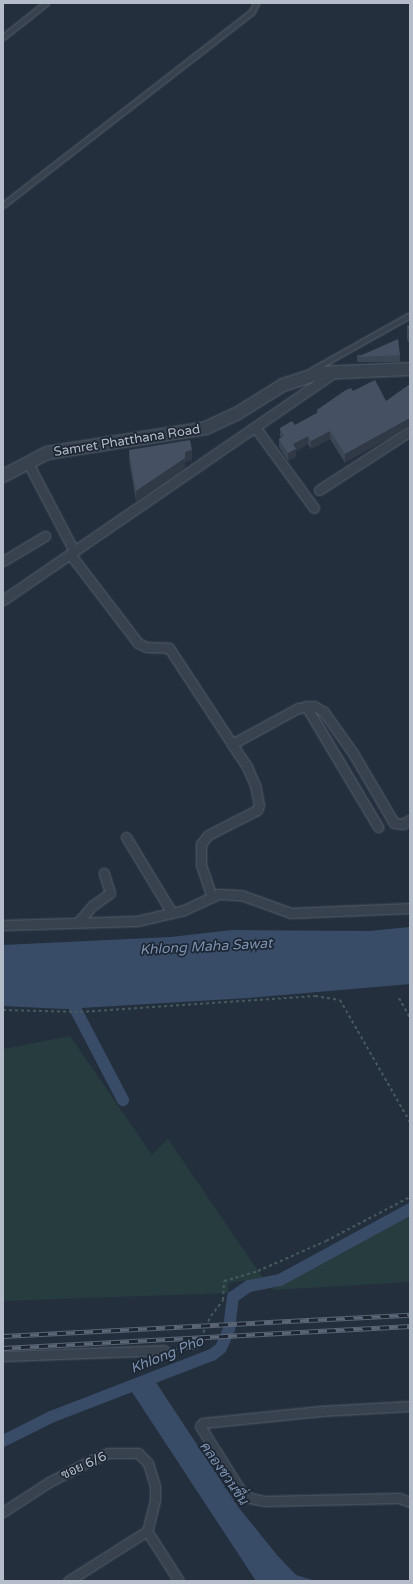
<!DOCTYPE html>
<html>
<head>
<meta charset="utf-8">
<style>
  body { margin:0 }
  #map { position:relative; width:413px; height:1584px; overflow:hidden; background:#242f3e; font-family:"Varela Round",Sarabun,sans-serif }
  div>[style] { position:absolute }
  [style*='--x'] { left:calc(var(--x)*1px); top:calc(var(--y)*1px); width:calc(var(--w)*1px); rotate:calc(var(--a)*1deg) }
  .green>* { inset:0; background:#263c3f }
  .water>* { inset:0; background:#394c67 }
  .canal>* { height:12px; margin:-6px; padding:0 6px; transform-origin:6px; border-radius:6px; background:#394c67 }
  .path>* { height:2px; margin-top:-1px; transform-origin:0; background:repeating-linear-gradient(90deg,#44595c 0 3px,transparent 0 6px) }
  .roads { filter:drop-shadow(0 0 1px #565f6c) drop-shadow(0 0 1px #565f6c) }
  .service>* { height:4.5px; margin:-2.25px; padding:0 2.25px; transform-origin:2.25px; border-radius:2.25px; background:#38414e }
  .minor>* { height:9px; margin:-4.5px; padding:0 4.5px; transform-origin:4.5px; border-radius:4.5px; background:#38414e }
  .tertiary>* { height:12px; margin:-6px; padding:0 6px; transform-origin:6px; border-radius:6px; background:#38414e }
  .rail>* { height:4.5px; margin-top:-2.25px; transform-origin:0; background:repeating-linear-gradient(90deg,#1d2633 0 9px,#5a6575 0 18px); box-sizing:border-box; border-block:1px solid #5a6575 }
  .wall>* { inset:0; background:#3b4654; transform-origin:0 0 }
  .shaded-wall>* { inset:0; background:#303945 }
  .building>* { inset:0; background:#455162 }
  span { translate:-50% -50%; white-space:nowrap; text-align:center; line-height:1.15; -webkit-text-stroke:3.5px #1d2633; paint-order:stroke }
  .street-label { font-size:13px; color:#b4bcc9 }
  .water-label { font-size:14px; color:#7c92b1; font-style:italic }
  .frame { position:absolute; inset:0; border:4px solid #b4bcc9; pointer-events:none }
</style>
</head>
<body>
<div id="map">
  <div class="green">
    <i style="clip-path:polygon(70px 1036px,152px 1155px,168px 1139px,263px 1278px,228px 1283px,229px 1293px,3px 1301px,3px 1049px)"></i>
    <i style="clip-path:polygon(410px 1214px,410px 1282px,271px 1290px,386px 1229px)"></i>
  </div>
  <div class="water">
    <i style="clip-path:polygon(410px 927px,410px 984px,248px 998px,64px 1009px,3px 1006px,3px 945px,171px 937px,232px 930px,369px 931px)"></i>
    <i style="clip-path:polygon(155px 1381px,239px 1508px,277px 1555px,296px 1575px,315px 1581px,256px 1581px,132px 1392px)"></i>
  </div>
  <div class="canal">
    <i style="--x:67;--y:993;--w:121;--a:62.4"></i>
    <i style="--x:3;--y:1441;--w:54;--a:-26.6"></i>
    <i style="--x:51;--y:1417;--w:173;--a:-21.1"></i>
    <i style="--x:212;--y:1355;--w:11;--a:-38"></i>
    <i style="--x:221;--y:1348;--w:21;--a:-67"></i>
    <i style="--x:229;--y:1329;--w:32;--a:-83"></i>
    <i style="--x:233;--y:1297;--w:19;--a:-35"></i>
    <i style="--x:249;--y:1286;--w:32;--a:-11"></i>
    <i style="--x:280;--y:1280;--w:148;--a:-28.6"></i>
  </div>
  <div class="path">
    <i style="--x:399;--y:998;--w:23;--a:61"></i>
    <i style="--x:3;--y:1010;--w:77;--a:1.5"></i>
    <i style="--x:80;--y:1012;--w:236;--a:-3.9"></i>
    <i style="--x:315;--y:996;--w:25;--a:9"></i>
    <i style="--x:340;--y:1000;--w:141;--a:60.2"></i>
    <i style="--x:174;--y:1349;--w:22;--a:0"></i>
    <i style="--x:196;--y:1349;--w:36;--a:-66"></i>
    <i style="--x:211;--y:1316;--w:20;--a:-53"></i>
    <i style="--x:223;--y:1300;--w:19;--a:-87"></i>
    <i style="--x:224;--y:1281;--w:35;--a:-16"></i>
    <i style="--x:258;--y:1271;--w:74;--a:-23.8"></i>
    <i style="--x:326;--y:1241;--w:95;--a:-27.6"></i>
  </div>
  <div class="roads">
    <div class="service">
      <i style="--x:3;--y:37;--w:55;--a:-38.3"></i>
      <i style="--x:3;--y:205;--w:315;--a:-37.8"></i>
      <i style="--x:252;--y:12;--w:10;--a:-66"></i>
      <i style="--x:312;--y:370;--w:112;--a:-29.3"></i>
    </div>
    <div class="minor">
      <i style="--x:255;--y:427;--w:100;--a:53.9"></i>
      <i style="--x:28;--y:463;--w:99;--a:62.4"></i>
      <i style="--x:319;--y:490;--w:108;--a:-33"></i>
      <i style="--x:70;--y:554;--w:112;--a:52.6"></i>
      <i style="--x:138;--y:643;--w:9;--a:27"></i>
      <i style="--x:146;--y:647;--w:23;--a:2"></i>
      <i style="--x:169;--y:648;--w:115;--a:56.7"></i>
      <i style="--x:3;--y:561;--w:49;--a:-30.8"></i>
      <i style="--x:3;--y:600;--w:403;--a:-34.5"></i>
      <i style="--x:306;--y:706;--w:141;--a:59.2"></i>
      <i style="--x:126;--y:837;--w:89;--a:58.8"></i>
      <i style="--x:212;--y:897;--w:34;--a:-109"></i>
      <i style="--x:201;--y:865;--w:21;--a:-90"></i>
      <i style="--x:201;--y:844;--w:11;--a:-52"></i>
      <i style="--x:208;--y:835;--w:55;--a:-27"></i>
      <i style="--x:257;--y:810;--w:5;--a:-68"></i>
      <i style="--x:259;--y:805;--w:20;--a:-101"></i>
      <i style="--x:255;--y:785;--w:22;--a:-114"></i>
      <i style="--x:246;--y:765;--w:25;--a:-124"></i>
      <i style="--x:232;--y:744;--w:75;--a:-28.6"></i>
      <i style="--x:298;--y:708;--w:16;--a:-7"></i>
      <i style="--x:314;--y:706;--w:12;--a:31"></i>
      <i style="--x:324;--y:712;--w:50;--a:54.7"></i>
      <i style="--x:353;--y:753;--w:81;--a:59.6"></i>
      <i style="--x:394;--y:823;--w:9;--a:6"></i>
      <i style="--x:403;--y:824;--w:7;--a:-34"></i>
      <i style="--x:79;--y:921;--w:20;--a:-49"></i>
      <i style="--x:92;--y:906;--w:22;--a:-36"></i>
      <i style="--x:110;--y:893;--w:21;--a:-107"></i>
      <i style="--x:3;--y:925;--w:134;--a:-1.7"></i>
      <i style="--x:137;--y:921;--w:48;--a:-13.2"></i>
      <i style="--x:184;--y:910;--w:38;--a:-25"></i>
      <i style="--x:219;--y:894;--w:22;--a:3"></i>
      <i style="--x:241;--y:895;--w:53;--a:19.8"></i>
      <i style="--x:291;--y:913;--w:119;--a:-2.4"></i>
      <i style="--x:3;--y:1356;--w:161;--a:-2.1"></i>
      <i style="--x:410;--y:1406;--w:89;--a:176.8"></i>
      <i style="--x:321;--y:1411;--w:119;--a:174.2"></i>
      <i style="--x:203;--y:1423;--w:4;--a:135"></i>
      <i style="--x:200;--y:1426;--w:77;--a:57.8"></i>
      <i style="--x:241;--y:1491;--w:11;--a:38"></i>
      <i style="--x:250;--y:1498;--w:14;--a:12"></i>
      <i style="--x:264;--y:1501;--w:135;--a:-1.3"></i>
      <i style="--x:399;--y:1498;--w:12;--a:20"></i>
      <i style="--x:3;--y:1512;--w:55;--a:-33.1"></i>
      <i style="--x:49;--y:1482;--w:51;--a:-27.1"></i>
      <i style="--x:94;--y:1459;--w:15;--a:-23"></i>
      <i style="--x:108;--y:1453;--w:30;--a:0"></i>
      <i style="--x:138;--y:1453;--w:14;--a:45"></i>
      <i style="--x:148;--y:1463;--w:24;--a:73"></i>
      <i style="--x:155;--y:1486;--w:14;--a:90"></i>
      <i style="--x:155;--y:1500;--w:32;--a:104"></i>
      <i style="--x:147;--y:1531;--w:59;--a:57.4"></i>
      <i style="--x:68;--y:1581;--w:93;--a:-32.3"></i>
    </div>
    <div class="tertiary">
      <i style="--x:3;--y:476;--w:50;--a:-27.6"></i>
      <i style="--x:47;--y:453;--w:161;--a:-8.9"></i>
      <i style="--x:206;--y:428;--w:35;--a:-25"></i>
      <i style="--x:238;--y:413;--w:53;--a:-31.9"></i>
      <i style="--x:283;--y:385;--w:38;--a:-18"></i>
      <i style="--x:319;--y:373;--w:91;--a:-2.5"></i>
    </div>
  </div>
  <div class="rail">
    <i style="--x:3;--y:1336;--w:408;--a:-3"></i>
    <i style="--x:3;--y:1348;--w:408;--a:-3.1"></i>
  </div>
  <div class="wall">
    <i style="clip-path:polygon(410px 325px,410px 345px,407px 339px,407px 326px)"></i>
    <i style="left:400px;top:355px;width:7px;height:43px;rotate:90deg"></i>
    <i style="clip-path:polygon(346px 390px,345px 463px,330px 439px,311px 449px,308px 444px,296px 451px,296px 457px,288px 461px,279px 447px,279px 439px,281px 438px,280px 436px,280px 428px,295px 425px,317px 413px,317px 410px)"></i>
    <i style="clip-path:polygon(129px 450px,192px 460px,185px 462px,185px 468px,136px 501px,129px 460px)"></i>
  </div>
  <div class="shaded-wall">
    <i style="clip-path:polygon(410px 418px,410px 426px,345px 463px,345px 454px)"></i>
    <i style="clip-path:polygon(330px 431px,330px 439px,311px 449px,311px 441px)"></i>
    <i style="clip-path:polygon(308px 436px,308px 444px,296px 451px,296px 457px,288px 461px,288px 453px,293px 444px)"></i>
    <i style="clip-path:polygon(192px 450px,192px 460px,185px 462px,185px 468px,136px 501px,136px 491px,185px 452px)"></i>
  </div>
  <div class="building">
    <i style="clip-path:polygon(410px 325px,410px 332px,407px 326px)"></i>
    <i style="clip-path:polygon(398px 339px,400px 355px,357px 357px,371px 351px)"></i>
    <i style="clip-path:polygon(375px 380px,386px 401px,410px 384px,410px 418px,345px 454px,330px 431px,311px 441px,308px 436px,293px 444px,296px 449px,288px 453px,279px 439px,284px 436px,280px 428px,292px 421px,295px 425px,319px 412px,317px 410px,346px 390px,351px 388px,353px 391px)"></i>
    <i style="clip-path:polygon(190px 440px,192px 450px,185px 452px,185px 458px,136px 491px,129px 450px)"></i>
  </div>
  <div class="street-label">
    <span style="left:127px;top:441px;rotate:-9deg">Samret Phatthana Road</span>
    <span style="left:84px;top:1466px;rotate:-25deg">ซอย 6/6</span>
  </div>
  <div class="water-label">
    <span style="left:206px;top:947px;rotate:-3deg">Khlong Maha Sawat</span>
    <span style="left:167px;top:1355px;rotate:-22deg">Khlong Pho</span>
    <span style="left:224px;top:1474px;rotate:55deg">คลองชวนชื่น</span>
  </div>
  <div class="frame"></div>
</div>
</body>
</html>
